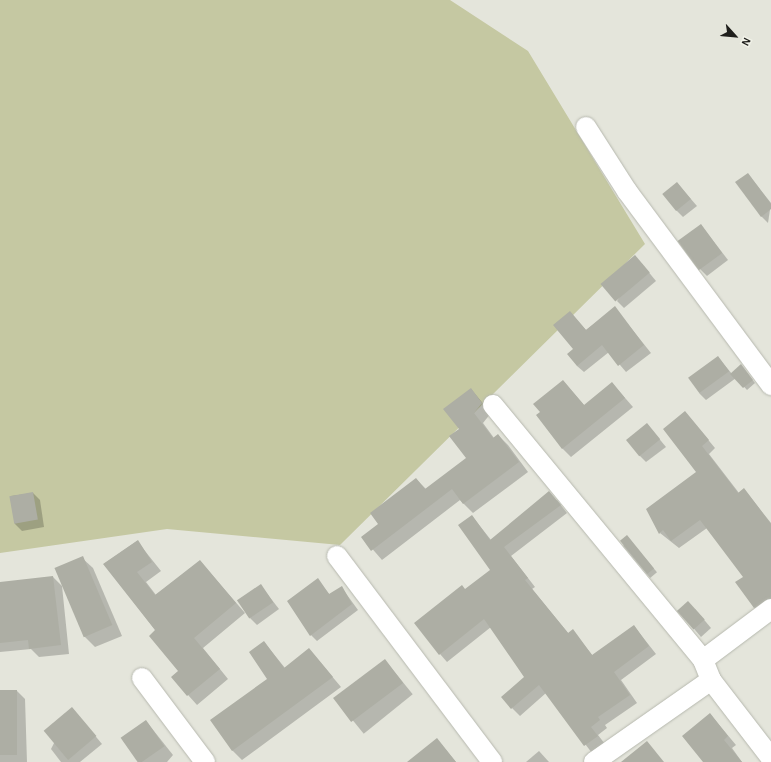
<!DOCTYPE html>
<html>
<head>
<meta charset="utf-8">
<style>
  body { margin:0 }
  #map { position:relative; width:771px; height:762px; overflow:hidden; background:#e4e5db; font-family:"Alegreya Sans",sans-serif }
  div>[style] { position:absolute }
  [style*='--x'] { left:calc(var(--x)*1px); top:calc(var(--y)*1px); width:calc(var(--w)*1px); rotate:calc(var(--a)*1deg) }
  .green>* { inset:0; background:#c5c8a2 }
  .shadow>* { inset:0; background:#0003; transform-origin:0 0 }
  .building>* { inset:0; background:#adaea4; transform-origin:0 0 }
  .roads { filter:drop-shadow(0 0 1px #b6b8ae) drop-shadow(0 0 1px #b6b8ae) }
  .street>* { height:20px; margin:-10px; padding:0 10px; transform-origin:10px; border-radius:10px; background:#fff }
  span { translate:-50% -50%; white-space:nowrap; text-align:center; line-height:1.15; -webkit-text-stroke:3.5px #f1f2e8; paint-order:stroke }
  .north { position:absolute; left:715px; top:16px; width:40px; height:40px; -webkit-text-stroke:3px #f1f2e8; paint-order:stroke; rotate:117deg; font-size:11px; font-weight:700; line-height:16px; text-align:center; color:#1f1f1c }
  .north::after { content:''; display:block; margin:auto; width:14px; height:18px; background:#1f1f1c; clip-path:polygon(50% 0,100% 100%,50% 72%,0 100%) }
</style>
</head>
<body>
<div id="map">
  <div class="green">
    <i style="clip-path:polygon(0 0,450px 0,528px 51px,645px 244px,340px 545px,167px 529px,0 553px)"></i>
  </div>
  <div class="shadow">
    <i style="clip-path:polygon(748px 174px,771px 203px,768px 223px,761px 216px)"></i>
    <i style="clip-path:polygon(677px 183px,697px 206px,683px 217px,676px 210px)"></i>
    <i style="clip-path:polygon(701px 225px,728px 260px,707px 276px,700px 269px)"></i>
    <i style="clip-path:polygon(642px 264px,656px 281px,624px 308px,617px 301px)"></i>
    <i style="clip-path:polygon(615px 308px,651px 353px,626px 372px,609px 352px,584px 372px,577px 366px,570px 312px,586px 330px)"></i>
    <i style="clip-path:polygon(718px 357px,732px 374px,744px 369px,755px 383px,747px 390px,736px 378px,706px 400px,699px 393px)"></i>
    <i style="clip-path:polygon(563px 381px,585px 406px,612px 383px,633px 407px,571px 457px,562px 448px)"></i>
    <i style="clip-path:polygon(471px 389px,491px 413px,483px 423px,494px 438px,498px 435px,508px 445px,528px 472px,473px 513px,460px 500px,382px 560px,362px 537px,380px 524px,416px 479px,426px 489px,468px 458px,460px 429px)"></i>
    <i style="clip-path:polygon(685px 412px,715px 448px,709px 454px,739px 493px,744px 489px,771px 523px,771px 609px,762px 615px,754px 607px,744px 577px,707px 528px,679px 548px,660px 533px,698px 472px)"></i>
    <i style="clip-path:polygon(647px 424px,666px 447px,646px 462px,639px 455px)"></i>
    <i style="clip-path:polygon(33px 493px,40px 500px,44px 527px,22px 531px,15px 524px,11px 496px)"></i>
    <i style="clip-path:polygon(557px 500px,567px 513px,511px 556px,535px 587px,532px 589px,569px 634px,573px 631px,593px 656px,634px 626px,656px 654px,621px 680px,637px 703px,605px 725px,607px 728px,598px 735px,605px 744px,592px 753px,546px 693px,520px 716px,512px 708px,525px 677px,491px 627px,447px 662px,440px 654px,465px 590px,492px 570px,472px 516px,491px 540px)"></i>
    <i style="left:630px;top:540px;width:42px;height:9px;rotate:50deg"></i>
    <i style="clip-path:polygon(137px 541px,161px 571px,146px 582px,156px 595px,200px 561px,245px 613px,203px 648px,228px 679px,197px 705px,172px 677px,179px 671px,156px 631px,104px 564px)"></i>
    <i style="clip-path:polygon(82px 558px,93px 568px,122px 636px,95px 647px,85px 637px,56px 569px)"></i>
    <i style="clip-path:polygon(53px 577px,62px 586px,69px 654px,39px 657px,31px 649px,0 652px,0 588px)"></i>
    <i style="clip-path:polygon(317px 579px,330px 595px,342px 588px,358px 610px,317px 641px,311px 635px)"></i>
    <i style="clip-path:polygon(261px 586px,279px 609px,257px 625px,250px 618px)"></i>
    <i style="clip-path:polygon(695px 609px,711px 628px,701px 637px,679px 611px)"></i>
    <i style="clip-path:polygon(264px 642px,285px 668px,309px 649px,341px 687px,242px 760px,232px 750px,269px 679px)"></i>
    <i style="left:385px;top:660px;width:44px;height:63px;rotate:51deg"></i>
    <i style="clip-path:polygon(0 691px,17px 691px,25px 699px,27px 762px,0 762px)"></i>
    <i style="clip-path:polygon(72px 708px,102px 744px,80px 762px,61px 762px,51px 749px)"></i>
    <i style="clip-path:polygon(710px 714px,736px 745px,732px 748px,742px 762px,704px 762px)"></i>
    <i style="clip-path:polygon(146px 721px,173px 755px,167px 762px,139px 762px,122px 739px)"></i>
    <i style="clip-path:polygon(437px 739px,456px 762px,408px 762px)"></i>
    <i style="clip-path:polygon(539px 751px,549px 762px,526px 762px)"></i>
  </div>
  <div class="building">
    <i style="clip-path:polygon(748px 173px,771px 204px,771px 209px,761px 217px,735px 182px)"></i>
    <i style="left:677px;top:182px;width:22px;height:19px;rotate:51deg"></i>
    <i style="left:701px;top:224px;width:36px;height:29px;rotate:54deg"></i>
    <i style="left:635px;top:255px;width:23px;height:45px;rotate:50deg"></i>
    <i style="clip-path:polygon(615px 306px,644px 345px,618px 366px,602px 345px,577px 366px,567px 354px,573px 349px,553px 325px,570px 311px,586px 330px)"></i>
    <i style="left:718px;top:356px;width:19px;height:37px;rotate:54deg"></i>
    <i style="clip-path:polygon(741px 364px,753px 380px,743px 388px,730px 374px)"></i>
    <i style="clip-path:polygon(563px 380px,584px 405px,612px 382px,625px 398px,562px 449px,536px 415px,540px 412px,533px 404px)"></i>
    <i style="clip-path:polygon(471px 388px,482px 403px,474px 413px,493px 438px,498px 434px,519px 462px,463px 504px,452px 489px,371px 551px,361px 537px,378px 524px,370px 513px,416px 478px,425px 489px,466px 458px,449px 436px,459px 429px,443px 409px)"></i>
    <i style="clip-path:polygon(685px 411px,709px 440px,702px 446px,738px 493px,744px 488px,771px 524px,771px 598px,754px 608px,735px 582px,743px 577px,700px 520px,671px 541px,663px 530px,659px 534px,646px 509px,696px 472px,663px 429px)"></i>
    <i style="left:647px;top:423px;width:21px;height:27px;rotate:51deg"></i>
    <i style="clip-path:polygon(549px 491px,561px 505px,504px 547px,528px 578px,525px 580px,568px 633px,573px 629px,592px 655px,634px 625px,649px 646px,614px 672px,630px 695px,598px 717px,600px 720px,591px 727px,598px 736px,584px 746px,539px 685px,511px 709px,501px 697px,524px 677px,484px 619px,439px 655px,414px 623px,462px 585px,465px 589px,490px 570px,458px 525px,472px 515px,490px 540px)"></i>
    <i style="left:33px;top:492px;width:28px;height:24px;rotate:80deg"></i>
    <i style="left:627px;top:535px;width:43px;height:9px;rotate:51deg"></i>
    <i style="clip-path:polygon(138px 540px,152px 562px,137px 572px,155px 595px,200px 560px,236px 603px,194px 638px,220px 669px,187px 696px,171px 677px,178px 671px,149px 636px,155px 630px,103px 564px)"></i>
    <i style="left:83px;top:556px;width:75px;height:31px;rotate:67deg"></i>
    <i style="clip-path:polygon(53px 576px,61px 645px,29px 649px,28px 640px,0 643px,0 582px)"></i>
    <i style="clip-path:polygon(318px 578px,329px 594px,342px 586px,352px 604px,310px 636px,287px 601px)"></i>
    <i style="left:261px;top:584px;width:22px;height:29px;rotate:56deg"></i>
    <i style="left:688px;top:601px;width:25px;height:15px;rotate:48deg"></i>
    <i style="clip-path:polygon(264px 641px,284px 668px,309px 648px,333px 677px,232px 751px,210px 720px,267px 679px,249px 652px)"></i>
    <i style="left:385px;top:659px;width:30px;height:65px;rotate:53deg"></i>
    <i style="left:0;top:690px;width:17px;height:65px"></i>
    <i style="left:72px;top:707px;width:38px;height:37px;rotate:50deg"></i>
    <i style="clip-path:polygon(710px 713px,728px 736px,724px 740px,742px 762px,703px 762px,682px 736px)"></i>
    <i style="left:146px;top:720px;width:32px;height:31px;rotate:55deg"></i>
    <i style="clip-path:polygon(437px 738px,456px 762px,407px 762px)"></i>
    <i style="clip-path:polygon(647px 741px,664px 762px,621px 762px)"></i>
  </div>
  <div class="roads">
    <div class="street">
      <i style="--x:586;--y:127;--w:76;--a:57.4"></i>
      <i style="--x:627;--y:191;--w:242;--a:53.4"></i>
      <i style="--x:493;--y:405;--w:330;--a:50.5"></i>
      <i style="--x:703;--y:660;--w:22;--a:68"></i>
      <i style="--x:711;--y:680;--w:98;--a:52.4"></i>
      <i style="--x:337;--y:556;--w:258;--a:53"></i>
      <i style="--x:703;--y:660;--w:85;--a:-36.9"></i>
      <i style="--x:142;--y:678;--w:105;--a:53.1"></i>
      <i style="--x:594;--y:762;--w:143;--a:-35"></i>
    </div>
  </div>
  <div class="north">N</div>
</div>
</body>
</html>
